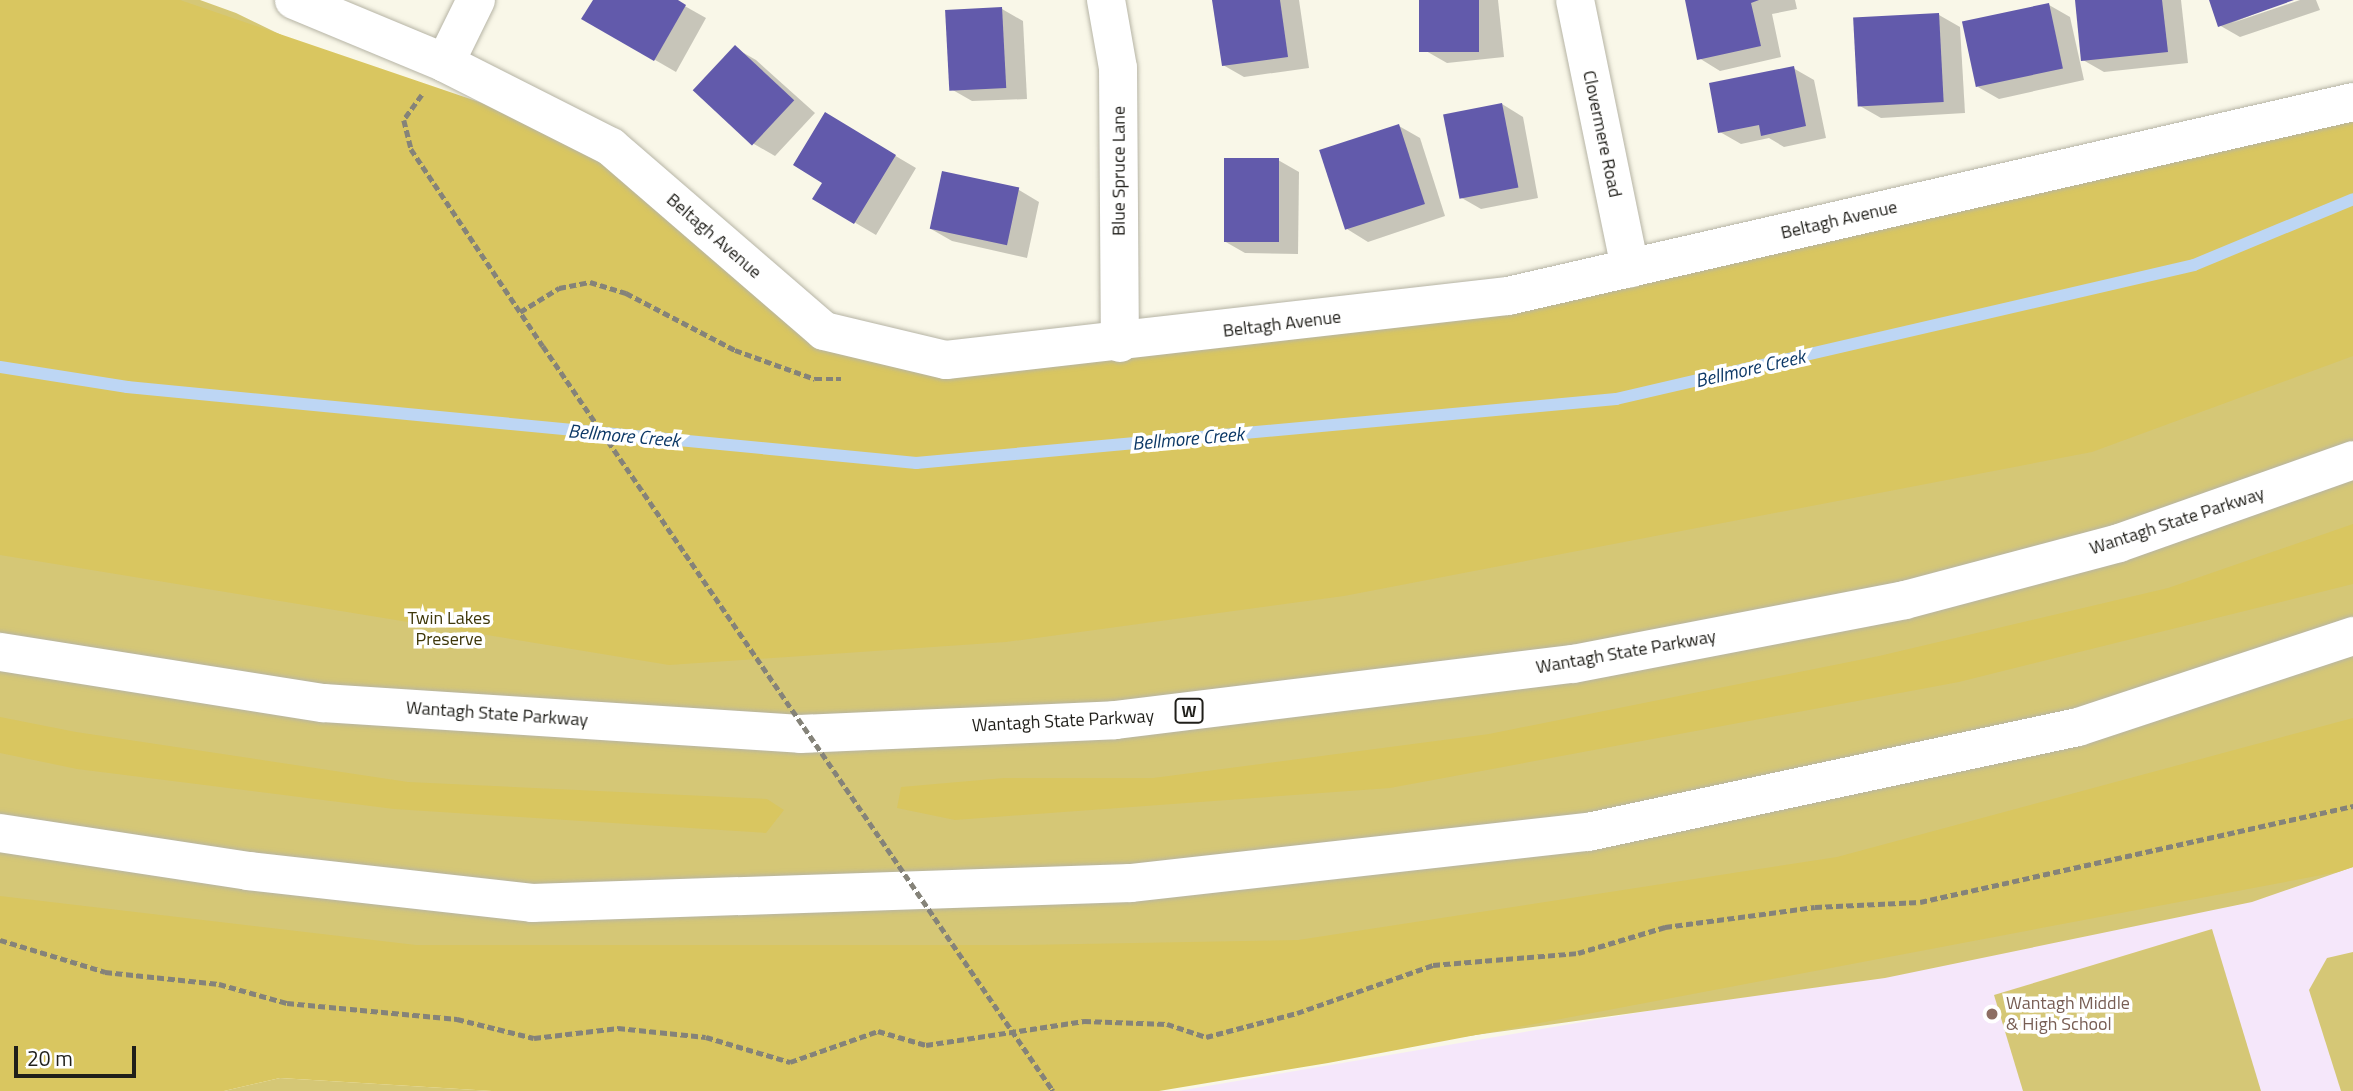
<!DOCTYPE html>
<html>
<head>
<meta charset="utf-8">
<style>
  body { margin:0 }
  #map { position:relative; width:2353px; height:1091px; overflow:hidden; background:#f9f7e8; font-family:"Titillium Web",sans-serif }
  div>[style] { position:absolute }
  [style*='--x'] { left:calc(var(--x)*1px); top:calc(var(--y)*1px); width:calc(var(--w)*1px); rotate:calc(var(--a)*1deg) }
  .education>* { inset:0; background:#f5e7fa }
  .green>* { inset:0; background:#d5c776 }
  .forest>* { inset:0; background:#d9c660 }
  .shadow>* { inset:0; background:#0003 }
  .stream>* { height:12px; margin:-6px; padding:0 6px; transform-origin:6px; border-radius:6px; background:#bdd6f4 }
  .building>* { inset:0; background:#625aab; transform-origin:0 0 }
  .path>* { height:4.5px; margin-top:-2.25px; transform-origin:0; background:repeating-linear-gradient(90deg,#858379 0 7px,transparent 0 10.5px) }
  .roads { filter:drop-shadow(0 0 2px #b6b4a5) drop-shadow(0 0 2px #b6b4a5) }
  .minor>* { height:38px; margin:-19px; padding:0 19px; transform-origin:19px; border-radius:19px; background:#fff }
  .highway>* { height:38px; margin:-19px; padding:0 19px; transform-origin:19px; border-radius:19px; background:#fff }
  .path-bridge>* { height:4.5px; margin-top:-2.25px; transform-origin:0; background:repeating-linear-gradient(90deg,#858379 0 7px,transparent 0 10.5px) }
  .dots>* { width:19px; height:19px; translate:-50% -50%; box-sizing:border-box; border:4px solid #fff; border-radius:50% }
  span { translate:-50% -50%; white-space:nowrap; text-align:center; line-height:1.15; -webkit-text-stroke:7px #fff; paint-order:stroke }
  .shield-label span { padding:2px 5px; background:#fff; border:2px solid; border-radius:5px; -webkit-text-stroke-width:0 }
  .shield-label { font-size:16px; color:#201f1a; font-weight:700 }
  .street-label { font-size:18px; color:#201f1a }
  .park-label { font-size:18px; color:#3e370a }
  .education-label { font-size:18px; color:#785e54 }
  .left { translate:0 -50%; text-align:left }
  .water-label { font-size:19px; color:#0d3967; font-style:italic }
  .scale { position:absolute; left:14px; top:1046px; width:122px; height:32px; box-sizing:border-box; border:4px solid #201f1a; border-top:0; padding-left:9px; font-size:21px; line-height:24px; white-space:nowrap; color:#201f1a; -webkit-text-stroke:5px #fff; paint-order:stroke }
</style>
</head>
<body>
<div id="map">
  <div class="education">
    <i style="clip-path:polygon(2353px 858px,2353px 1091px,1178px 1091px,2082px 937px)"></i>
  </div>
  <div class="green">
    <i style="clip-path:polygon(0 0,200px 0,236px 13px,444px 114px,924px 390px,2353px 124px,2353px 867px,2252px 902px,1885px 978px,1072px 1091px,0 1052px)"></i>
    <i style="clip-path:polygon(2212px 929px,2261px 1091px,2023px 1091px,1994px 995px)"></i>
    <i style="clip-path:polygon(2353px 952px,2353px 1091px,2341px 1091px,2309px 990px,2327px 958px)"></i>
    <i style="clip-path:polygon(280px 1078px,492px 1091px,224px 1091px)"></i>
  </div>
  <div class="forest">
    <i style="clip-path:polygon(0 0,180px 0,611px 147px,824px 331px,946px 360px,1508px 296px,2353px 102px,2353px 356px,2092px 452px,1344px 596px,1006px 642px,669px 665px,0 555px)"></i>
    <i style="clip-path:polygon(2353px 524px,2353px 584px,1959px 682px,1390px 788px,955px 820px,897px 808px,901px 787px,1004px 778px,1153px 778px,1489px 734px,1879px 656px,2168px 588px)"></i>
    <i style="clip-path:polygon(0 717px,76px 732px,408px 782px,767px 799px,784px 810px,766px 833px,394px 809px,77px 769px,0 753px)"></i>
    <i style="clip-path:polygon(2353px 718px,2353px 867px,2338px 872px,1328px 1063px,1159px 1091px,492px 1091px,280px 1078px,224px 1091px,0 1091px,0 896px,416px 945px,1025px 945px,1298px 940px,1837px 857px)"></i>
  </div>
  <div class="shadow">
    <i style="clip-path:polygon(595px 0,674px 0,706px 18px,676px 72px,584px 19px)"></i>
    <i style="clip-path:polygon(1214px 0,1299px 0,1309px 68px,1244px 77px,1223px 65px)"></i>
    <i style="clip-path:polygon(1420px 0,1498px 0,1504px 57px,1447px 63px,1426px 51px)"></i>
    <i style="clip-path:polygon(1687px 0,1795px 0,1797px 9px,1772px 14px,1781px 57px,1720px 71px,1699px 58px)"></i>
    <i style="clip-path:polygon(2076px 0,2181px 0,2188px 63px,2104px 72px,2083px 60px)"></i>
    <i style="clip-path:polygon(2211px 0,2289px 0,2232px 23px,2300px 0,2316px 0,2320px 10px,2240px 37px,2219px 25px)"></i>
    <i style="clip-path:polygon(2049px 5px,2070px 17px,2084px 80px,1999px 99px,1978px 87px)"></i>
    <i style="clip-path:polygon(1002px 9px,1023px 21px,1027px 99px,972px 101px,951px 89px)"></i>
    <i style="clip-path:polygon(1939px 15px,1960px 27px,1965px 113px,1881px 118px,1860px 106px)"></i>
    <i style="clip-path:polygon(735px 48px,756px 60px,815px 113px,775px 156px,754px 144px)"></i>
    <i style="clip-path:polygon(1793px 68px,1814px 80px,1826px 138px,1784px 147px,1769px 138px,1741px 144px,1720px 132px)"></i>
    <i style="clip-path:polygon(1502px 104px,1523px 117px,1538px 198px,1481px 209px,1460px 197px)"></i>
    <i style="clip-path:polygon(826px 115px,916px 168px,876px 235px,815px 199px,824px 182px)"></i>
    <i style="clip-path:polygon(1399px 126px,1420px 138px,1445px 216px,1368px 242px,1347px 229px)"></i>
    <i style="clip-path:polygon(1278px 160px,1299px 172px,1298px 254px,1245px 253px,1224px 241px)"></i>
    <i style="clip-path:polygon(943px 173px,1019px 190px,1039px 202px,1027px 258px,952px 241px,931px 229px)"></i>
  </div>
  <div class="stream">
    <i style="--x:0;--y:367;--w:129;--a:8.9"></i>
    <i style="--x:127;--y:387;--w:793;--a:5.5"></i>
    <i style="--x:916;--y:463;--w:703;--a:-5.22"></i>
    <i style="--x:1616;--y:399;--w:593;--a:-13.05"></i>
    <i style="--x:2194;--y:265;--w:172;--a:-22.5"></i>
  </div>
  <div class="building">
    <i style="clip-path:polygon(593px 0,678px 0,686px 5px,654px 61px,581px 19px)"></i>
    <i style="clip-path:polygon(1212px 0,1280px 0,1288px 57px,1222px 66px)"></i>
    <i style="left:1419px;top:0;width:60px;height:52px"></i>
    <i style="clip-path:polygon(1685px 0,1759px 0,1751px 3px,1761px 46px,1697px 60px)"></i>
    <i style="clip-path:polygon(2075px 0,2162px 0,2168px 52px,2081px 61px)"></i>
    <i style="clip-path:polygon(2209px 0,2294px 0,2218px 27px)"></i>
    <i style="left:2049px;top:3px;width:67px;height:89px;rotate:78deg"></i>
    <i style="left:1002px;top:7px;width:81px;height:57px;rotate:87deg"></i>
    <i style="left:1939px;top:13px;width:89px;height:86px;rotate:87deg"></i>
    <i style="left:735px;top:45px;width:81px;height:62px;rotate:43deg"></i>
    <i style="clip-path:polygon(1794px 66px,1806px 126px,1761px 136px,1759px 125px,1718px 133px,1709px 83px)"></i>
    <i style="left:1502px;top:103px;width:86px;height:60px;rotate:79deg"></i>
    <i style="clip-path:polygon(825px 112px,896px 155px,854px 224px,812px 199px,822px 183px,793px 165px)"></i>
    <i style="left:1399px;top:124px;width:84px;height:84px;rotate:72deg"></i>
    <i style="left:1224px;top:158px;width:55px;height:84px"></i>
    <i style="left:942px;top:171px;width:79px;height:59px;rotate:12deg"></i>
  </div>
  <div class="path">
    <i style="--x:422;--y:95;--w:31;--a:126"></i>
    <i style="--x:404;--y:120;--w:30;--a:76"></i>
    <i style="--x:411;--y:149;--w:237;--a:56.2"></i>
    <i style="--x:520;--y:312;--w:46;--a:-31.6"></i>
    <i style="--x:559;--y:288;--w:32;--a:-11"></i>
    <i style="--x:590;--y:282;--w:38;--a:17"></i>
    <i style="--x:626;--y:293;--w:123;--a:27.6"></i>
    <i style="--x:735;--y:350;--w:85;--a:19.9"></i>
    <i style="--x:815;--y:379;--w:26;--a:0"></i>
    <i style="--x:0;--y:940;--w:110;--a:16.9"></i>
    <i style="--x:105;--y:972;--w:115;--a:6"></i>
    <i style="--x:219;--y:984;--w:71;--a:15.6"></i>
    <i style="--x:287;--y:1003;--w:171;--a:5.4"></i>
    <i style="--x:457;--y:1019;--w:79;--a:13.9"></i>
    <i style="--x:534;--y:1038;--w:85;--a:-6.8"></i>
    <i style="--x:618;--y:1028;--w:88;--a:5.8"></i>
    <i style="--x:706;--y:1037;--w:88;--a:16.6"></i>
    <i style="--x:790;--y:1062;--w:93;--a:-19.4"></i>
    <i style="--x:878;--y:1031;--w:50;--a:16.3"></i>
    <i style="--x:926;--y:1045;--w:160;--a:-8.6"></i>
    <i style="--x:1084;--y:1021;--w:83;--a:2.1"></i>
    <i style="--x:1167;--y:1024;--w:41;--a:18.4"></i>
    <i style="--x:1206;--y:1037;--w:94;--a:-14.8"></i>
    <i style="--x:1297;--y:1013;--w:144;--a:-19.4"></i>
    <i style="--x:1433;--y:965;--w:145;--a:-4.7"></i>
    <i style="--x:1578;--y:953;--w:91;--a:-16.6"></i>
    <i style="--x:1665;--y:927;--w:151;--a:-7.6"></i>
    <i style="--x:1815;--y:907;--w:105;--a:-2.7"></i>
    <i style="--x:1920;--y:902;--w:444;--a:-12.5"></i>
    <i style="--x:1052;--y:1089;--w:2;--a:63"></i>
  </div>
  <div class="roads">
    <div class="minor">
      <i style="--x:294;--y:0;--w:164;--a:22.6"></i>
      <i style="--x:445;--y:63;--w:186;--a:26.8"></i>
      <i style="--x:611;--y:147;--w:281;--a:40.8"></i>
      <i style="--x:824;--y:331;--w:125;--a:13.4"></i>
      <i style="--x:946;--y:360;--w:566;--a:-6.5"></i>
      <i style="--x:1508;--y:296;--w:867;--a:-12.93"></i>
      <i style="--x:1106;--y:0;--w:69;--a:80"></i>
      <i style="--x:1118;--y:68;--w:275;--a:89.6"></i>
      <i style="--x:1575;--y:0;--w:274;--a:78.4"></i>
      <i style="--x:445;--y:63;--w:70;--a:-63.8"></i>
    </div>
    <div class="highway">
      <i style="--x:0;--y:652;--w:327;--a:9"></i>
      <i style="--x:323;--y:703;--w:478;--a:3.7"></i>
      <i style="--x:800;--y:734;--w:315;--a:-2.5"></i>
      <i style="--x:1115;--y:720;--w:461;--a:-7"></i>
      <i style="--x:1573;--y:664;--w:338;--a:-10.9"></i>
      <i style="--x:1905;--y:600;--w:221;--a:-14.9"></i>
      <i style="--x:2119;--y:543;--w:248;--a:-19.5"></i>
      <i style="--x:0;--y:833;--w:251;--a:8.7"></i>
      <i style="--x:248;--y:871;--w:286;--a:6.4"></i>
      <i style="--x:532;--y:903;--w:599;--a:-1.91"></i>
      <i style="--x:1131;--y:883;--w:460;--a:-6.4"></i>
      <i style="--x:1588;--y:832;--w:501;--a:-12.09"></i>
      <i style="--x:2078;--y:727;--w:290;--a:-18.3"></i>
    </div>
  </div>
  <div class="path-bridge">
    <i style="--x:543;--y:346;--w:901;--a:55.59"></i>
  </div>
  <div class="dots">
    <i style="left:1992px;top:1014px;background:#8d6e63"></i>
  </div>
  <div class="shield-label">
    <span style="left:1189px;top:711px">W</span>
  </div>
  <div class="street-label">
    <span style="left:1602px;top:134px;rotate:78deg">Clovermere Road</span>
    <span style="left:1119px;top:171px;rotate:-90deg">Blue Spruce Lane</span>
    <span style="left:1839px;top:220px;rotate:-13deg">Beltagh Avenue</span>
    <span style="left:714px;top:236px;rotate:41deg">Beltagh Avenue</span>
    <span style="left:1282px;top:324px;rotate:-7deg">Beltagh Avenue</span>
    <span style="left:2177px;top:521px;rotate:-18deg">Wantagh State Parkway</span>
    <span style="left:1626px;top:652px;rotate:-10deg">Wantagh State Parkway</span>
    <span style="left:497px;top:714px;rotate:4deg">Wantagh State Parkway</span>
    <span style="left:1063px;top:721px;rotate:-3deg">Wantagh State Parkway</span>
  </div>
  <div class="park-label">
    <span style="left:449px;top:629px">Twin Lakes<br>Preserve</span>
  </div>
  <div class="education-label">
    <span class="left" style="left:2006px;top:1014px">Wantagh Middle<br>&amp; High School</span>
  </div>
  <div class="water-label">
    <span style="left:1750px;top:368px;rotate:-13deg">Bellmore Creek</span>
    <span style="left:624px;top:435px;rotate:5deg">Bellmore Creek</span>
    <span style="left:1188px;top:438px;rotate:-5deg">Bellmore Creek</span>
  </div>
  <div class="scale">20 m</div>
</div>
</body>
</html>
